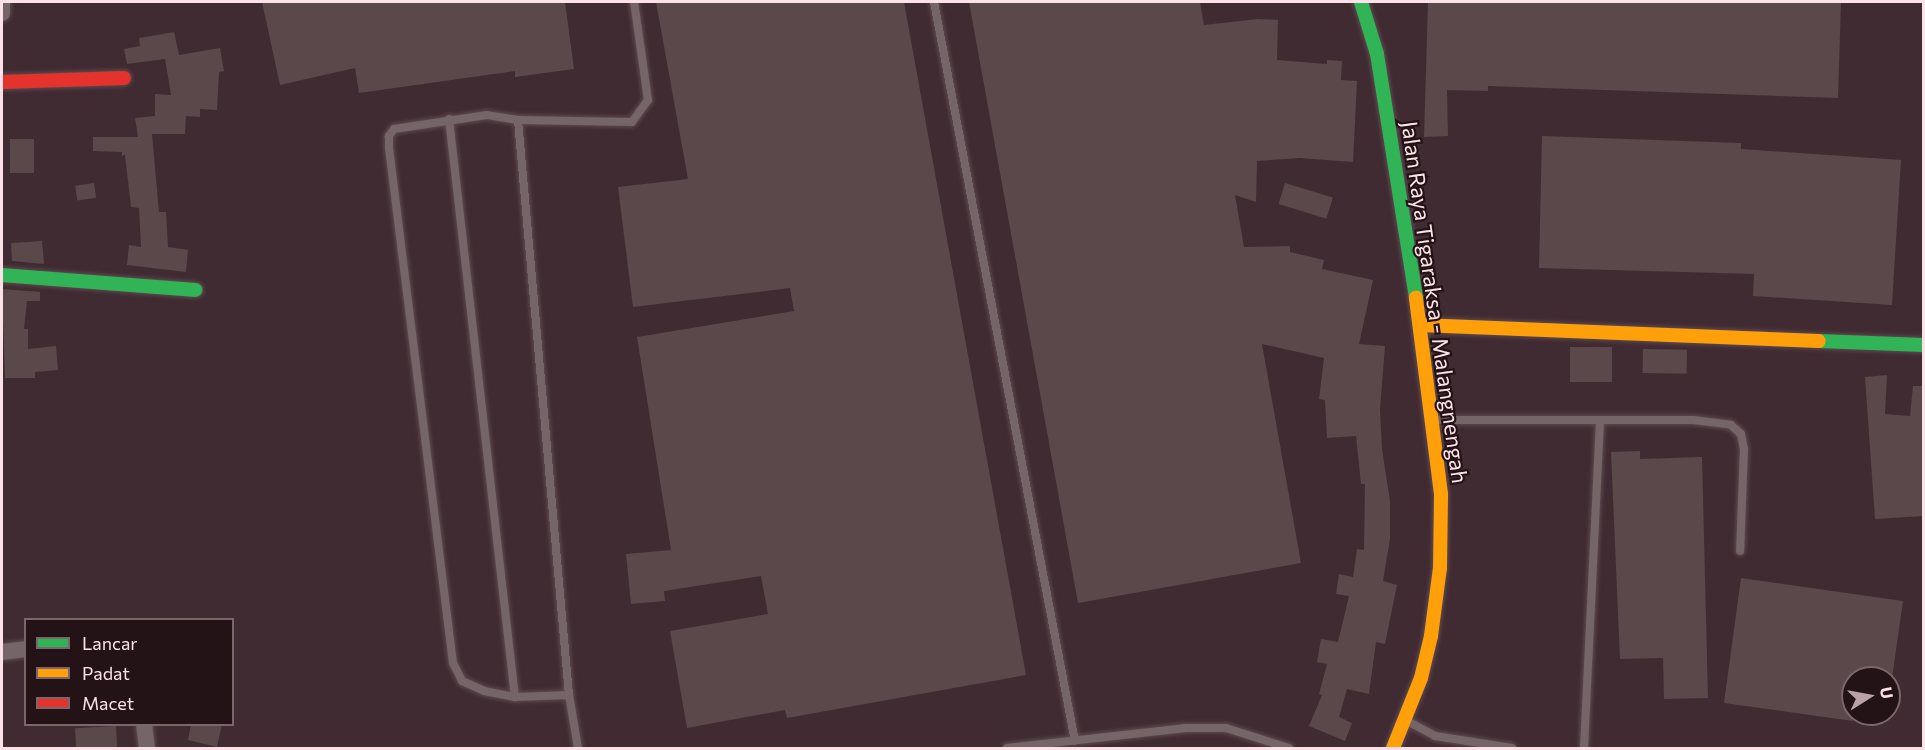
<!DOCTYPE html>
<html>
<head>
<meta charset="utf-8">
<style>
  body { margin:0 }
  #map { position:relative; width:1925px; height:750px; overflow:hidden; background:#402b32; font-family:Commissioner,sans-serif }
  div>[style] { position:absolute }
  [style*='--x'] { left:calc(var(--x)*1px); top:calc(var(--y)*1px); width:calc(var(--w)*1px); rotate:calc(var(--a)*1deg) }
  .building>* { inset:0; background:#5a484a; transform-origin:0 0 }
  .roads { filter:drop-shadow(0 0 2px #5d4a50) drop-shadow(0 0 2px #5d4a50) }
  .lane>* { height:8px; margin:-4px; padding:0 4px; transform-origin:4px; border-radius:4px; background:#756468 }
  .street>* { height:16px; margin:-8px; padding:0 8px; transform-origin:8px; border-radius:8px; background:#756468 }
  .fast>* { height:14px; margin:-7px; padding:0 7px; transform-origin:7px; border-radius:7px; background:#30b455 }
  .slow>* { height:14px; margin:-7px; padding:0 7px; transform-origin:7px; border-radius:7px; background:#ff9f0a }
  .jam>* { height:14px; margin:-7px; padding:0 7px; transform-origin:7px; border-radius:7px; background:#e5322d }
  span { translate:-50% -50%; white-space:nowrap; text-align:center; line-height:1.15; -webkit-text-stroke:4.5px #231317; paint-order:stroke }
  .street-label { font-size:22px; color:#fce2e8 }
  .frame { position:absolute; inset:0; border:3px solid #fce2e8; pointer-events:none }
  .legend { position:absolute; left:24px; top:618px; width:210px; height:108px; box-sizing:border-box; background:#231317; border:2px solid #7a666b; margin:0; padding:8px 10px; list-style:none; font-size:18px; color:#fce2e8 }
  .legend li { display:flex; align-items:center; gap:12px; height:30px }
  .legend b { width:30px; border:2px solid #7a666b }
  .north { position:absolute; left:1841px; top:666px; width:60px; height:60px; box-sizing:border-box; background:#231317; border:2px solid #7a666b; border-radius:50%; rotate:79deg; font-size:16px; font-weight:700; line-height:24px; text-align:center; color:#fce2e8 }
  .north::after { content:''; display:block; margin:auto; width:21px; height:27px; background:#baa2a8; clip-path:polygon(50% 0,100% 100%,50% 72%,0 100%) }
</style>
</head>
<body>
<div id="map">
  <div class="building">
    <i style="clip-path:polygon(262px 2px,565px 2px,574px 69px,515px 77px,515px 71px,359px 93px,355px 68px,280px 85px)"></i>
    <i style="clip-path:polygon(656px 2px,904px 2px,1026px 675px,787px 718px,785px 710px,687px 728px,670px 631px,768px 614px,761px 576px,664px 591px,665px 601px,631px 604px,626px 554px,671px 550px,637px 337px,794px 311px,790px 288px,633px 307px,618px 187px,688px 179px)"></i>
    <i style="clip-path:polygon(969px 2px,1200px 2px,1204px 25px,1258px 19px,1278px 20px,1277px 60px,1327px 64px,1327px 60px,1342px 61px,1341px 80px,1357px 81px,1353px 162px,1300px 158px,1257px 161px,1256px 202px,1235px 195px,1244px 247px,1290px 246px,1290px 252px,1324px 260px,1322px 269px,1373px 280px,1359px 344px,1385px 346px,1380px 409px,1382px 449px,1390px 501px,1390px 539px,1383px 581px,1397px 585px,1385px 644px,1376px 642px,1369px 694px,1347px 689px,1339px 717px,1352px 723px,1345px 741px,1309px 726px,1322px 695px,1319px 694px,1327px 664px,1317px 662px,1321px 639px,1338px 642px,1349px 596px,1336px 594px,1339px 574px,1353px 577px,1357px 549px,1364px 550px,1365px 484px,1361px 484px,1356px 436px,1327px 438px,1325px 400px,1319px 399px,1324px 358px,1262px 344px,1301px 563px,1078px 603px)"></i>
    <i style="clip-path:polygon(1428px 2px,1841px 2px,1838px 98px,1488px 86px,1488px 91px,1447px 90px,1448px 136px,1424px 137px)"></i>
    <i style="clip-path:polygon(174px 32px,179px 55px,220px 48px,224px 71px,219px 72px,217px 110px,200px 109px,200px 117px,186px 116px,185px 134px,152px 134px,159px 212px,166px 212px,168px 247px,188px 250px,186px 272px,127px 265px,129px 245px,141px 247px,139px 208px,131px 207px,125px 155px,122px 156px,122px 152px,93px 151px,93px 137px,138px 137px,135px 118px,155px 116px,155px 94px,171px 95px,165px 59px,127px 64px,124px 49px,140px 46px,139px 38px)"></i>
    <i style="clip-path:polygon(1542px 136px,1741px 143px,1741px 149px,1901px 160px,1892px 305px,1753px 296px,1754px 274px,1539px 268px)"></i>
    <i style="left:10px;top:139px;width:24px;height:34px"></i>
    <i style="left:94px;top:183px;width:15px;height:19px;rotate:82deg"></i>
    <i style="left:1285px;top:183px;width:50px;height:22px;rotate:17deg"></i>
    <i style="clip-path:polygon(42px 241px,44px 264px,12px 261px,11px 243px)"></i>
    <i style="clip-path:polygon(2px 289px,40px 292px,40px 301px,27px 301px,24px 329px,28px 329px,28px 349px,56px 346px,58px 370px,35px 372px,35px 378px,5px 378px)"></i>
    <i style="left:1570px;top:347px;width:42px;height:35px"></i>
    <i style="left:1643px;top:349px;width:44px;height:24px;rotate:1deg"></i>
    <i style="clip-path:polygon(1887px 375px,1885px 414px,1910px 416px,1913px 386px,1923px 386px,1923px 516px,1875px 519px,1865px 377px)"></i>
    <i style="clip-path:polygon(1640px 451px,1640px 459px,1702px 457px,1708px 698px,1664px 699px,1663px 658px,1620px 659px,1611px 452px)"></i>
    <i style="clip-path:polygon(1741px 578px,1903px 601px,1892px 678px,1853px 678px,1853px 721px,1724px 703px)"></i>
    <i style="clip-path:polygon(191px 724px,222px 724px,217px 747px,188px 740px)"></i>
    <i style="left:116px;top:726px;width:22px;height:41px;rotate:87deg"></i>
  </div>
  <div class="roads">
    <div class="lane">
      <i style="--x:934;--y:2;--w:752;--a:79.2"></i>
      <i style="--x:449;--y:119;--w:582;--a:83.49"></i>
      <i style="--x:518;--y:120;--w:31;--a:-171"></i>
      <i style="--x:487;--y:115;--w:94;--a:171.4"></i>
      <i style="--x:394;--y:129;--w:9;--a:126"></i>
      <i style="--x:389;--y:136;--w:12;--a:90"></i>
      <i style="--x:389;--y:148;--w:519;--a:82.92"></i>
      <i style="--x:453;--y:663;--w:20;--a:63"></i>
      <i style="--x:462;--y:681;--w:24;--a:24"></i>
      <i style="--x:484;--y:691;--w:32;--a:11"></i>
      <i style="--x:515;--y:697;--w:54;--a:-2.1"></i>
      <i style="--x:1437;--y:420;--w:256;--a:0"></i>
      <i style="--x:1693;--y:420;--w:38;--a:7"></i>
      <i style="--x:1731;--y:425;--w:13;--a:42"></i>
      <i style="--x:1741;--y:434;--w:15;--a:79"></i>
      <i style="--x:1744;--y:449;--w:102;--a:92.2"></i>
      <i style="--x:1409;--y:722;--w:30;--a:28"></i>
      <i style="--x:1435;--y:736;--w:78;--a:8.9"></i>
      <i style="--x:578;--y:748;--w:54;--a:-99.6"></i>
      <i style="--x:569;--y:695;--w:577;--a:-95.07"></i>
      <i style="--x:518;--y:120;--w:114;--a:1"></i>
      <i style="--x:632;--y:122;--w:27;--a:-54"></i>
      <i style="--x:648;--y:100;--w:99;--a:-98.1"></i>
      <i style="--x:1007;--y:748;--w:178;--a:-6.4"></i>
      <i style="--x:1184;--y:728;--w:42;--a:0"></i>
      <i style="--x:1226;--y:728;--w:66;--a:17.6"></i>
      <i style="--x:1584;--y:748;--w:328;--a:-87.2"></i>
    </div>
    <div class="street">
      <i style="--x:2;--y:13;--w:11;--a:-90"></i>
      <i style="--x:2;--y:652;--w:24;--a:-7"></i>
      <i style="--x:144;--y:724;--w:24;--a:83"></i>
    </div>
    <div class="fast">
      <i style="--x:1361;--y:2;--w:54;--a:72.9"></i>
      <i style="--x:1377;--y:54;--w:247;--a:80.9"></i>
      <i style="--x:2;--y:275;--w:194;--a:4.4"></i>
      <i style="--x:1819;--y:341;--w:105;--a:2.2"></i>
    </div>
    <div class="slow">
      <i style="--x:1420;--y:325;--w:399;--a:2.3"></i>
      <i style="--x:1393;--y:748;--w:75;--a:-68.2"></i>
      <i style="--x:1421;--y:678;--w:43;--a:-76.6"></i>
      <i style="--x:1431;--y:636;--w:69;--a:-82.5"></i>
      <i style="--x:1440;--y:568;--w:74;--a:-89.2"></i>
      <i style="--x:1441;--y:494;--w:198;--a:-97.3"></i>
    </div>
    <div class="jam">
      <i style="--x:2;--y:82;--w:122;--a:-1.9"></i>
    </div>
  </div>
  <div class="street-label">
    <span style="left:1435px;top:302px;rotate:82deg">Jalan Raya Tigaraksa - Malangnengah</span>
  </div>
  <div class="frame"></div>
  <ul class="legend">
  <li><b style="height:8px;background:#30b455"></b>Lancar</li>
  <li><b style="height:8px;background:#ff9f0a"></b>Padat</li>
  <li><b style="height:8px;background:#e5322d"></b>Macet</li>
  </ul>
  <div class="north">U</div>
</div>
</body>
</html>
